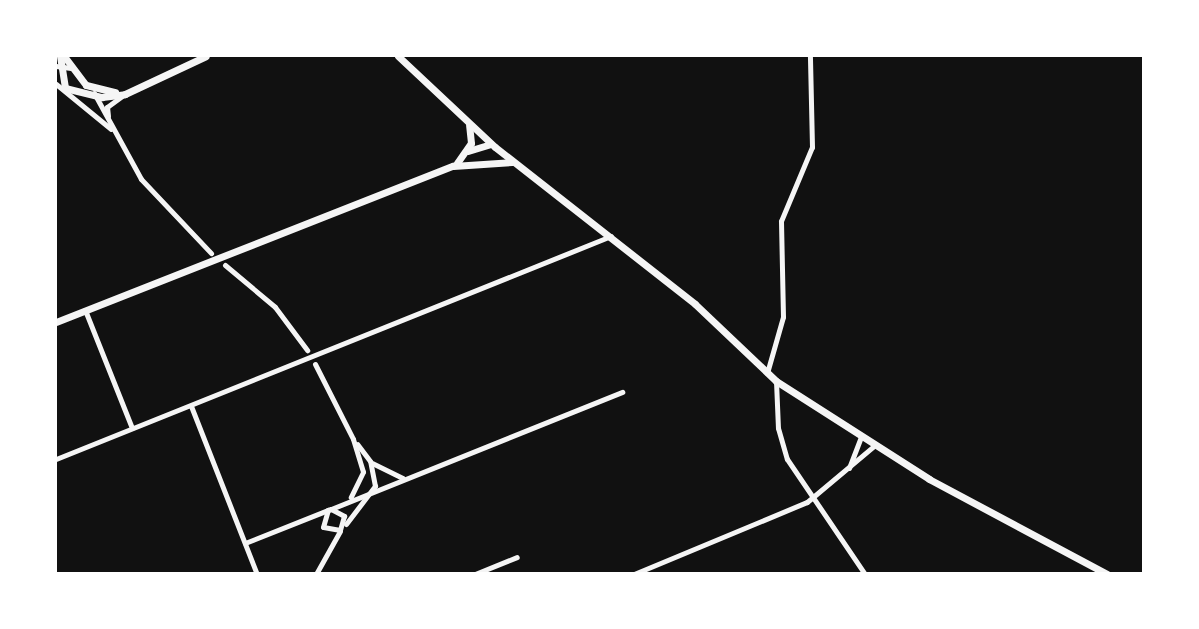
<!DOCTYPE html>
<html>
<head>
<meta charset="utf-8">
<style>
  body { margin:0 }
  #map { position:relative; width:1199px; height:629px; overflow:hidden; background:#111; font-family:Inter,sans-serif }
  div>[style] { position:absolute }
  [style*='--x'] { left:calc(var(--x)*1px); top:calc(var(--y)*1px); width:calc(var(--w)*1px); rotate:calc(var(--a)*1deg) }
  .minor>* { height:5px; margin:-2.5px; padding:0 2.5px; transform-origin:2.5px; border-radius:2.5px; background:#f5f5f5 }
  .tertiary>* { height:7px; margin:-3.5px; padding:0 3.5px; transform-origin:3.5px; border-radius:3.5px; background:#f5f5f5 }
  span { translate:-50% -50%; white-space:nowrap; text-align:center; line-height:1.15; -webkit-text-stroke:6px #fff; paint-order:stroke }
  .frame { position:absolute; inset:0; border:57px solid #fff; pointer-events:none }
</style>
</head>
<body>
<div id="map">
  <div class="minor">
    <i style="--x:56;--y:66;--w:15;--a:8"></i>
    <i style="--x:56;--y:84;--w:71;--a:39.3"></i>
    <i style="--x:94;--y:93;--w:98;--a:61.3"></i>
    <i style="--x:141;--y:179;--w:102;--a:46.6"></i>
    <i style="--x:108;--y:116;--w:9;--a:-96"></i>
    <i style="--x:107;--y:107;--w:22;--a:-36"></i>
    <i style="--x:225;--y:265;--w:65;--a:40"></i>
    <i style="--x:275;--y:307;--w:54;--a:53.3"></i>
    <i style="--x:85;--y:310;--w:127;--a:68.3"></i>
    <i style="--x:315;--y:364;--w:84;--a:63.1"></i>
    <i style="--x:353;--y:439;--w:34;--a:73"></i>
    <i style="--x:363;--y:472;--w:28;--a:116"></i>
    <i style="--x:767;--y:373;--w:58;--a:-74.1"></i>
    <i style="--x:783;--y:317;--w:96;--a:-91.2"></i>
    <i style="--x:781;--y:221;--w:80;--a:-67.3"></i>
    <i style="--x:812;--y:147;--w:91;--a:-91.3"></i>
    <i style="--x:776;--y:381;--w:47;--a:87.6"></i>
    <i style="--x:778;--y:428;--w:32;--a:74"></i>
    <i style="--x:787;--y:459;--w:139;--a:55.9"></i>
    <i style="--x:191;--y:406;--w:180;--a:68.6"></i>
    <i style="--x:56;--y:459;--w:598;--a:-21.89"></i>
    <i style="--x:372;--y:463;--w:34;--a:26"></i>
    <i style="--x:849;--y:468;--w:34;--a:-69"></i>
    <i style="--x:331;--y:509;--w:314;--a:-21.9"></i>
    <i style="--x:346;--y:524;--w:48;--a:-52.7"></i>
    <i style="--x:375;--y:486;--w:25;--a:-101"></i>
    <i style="--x:370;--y:461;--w:21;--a:-127"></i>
    <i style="--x:245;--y:543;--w:89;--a:-21.7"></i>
    <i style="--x:328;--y:510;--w:3;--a:-18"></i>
    <i style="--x:331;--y:509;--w:15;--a:28"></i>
    <i style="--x:344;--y:516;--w:15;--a:106"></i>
    <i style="--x:340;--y:530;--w:17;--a:-170"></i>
    <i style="--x:323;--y:527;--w:18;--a:-74"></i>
    <i style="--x:316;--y:574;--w:49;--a:-60.8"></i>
    <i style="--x:475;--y:574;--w:45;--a:-22"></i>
    <i style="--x:634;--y:574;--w:187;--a:-22.6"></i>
    <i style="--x:807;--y:502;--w:89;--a:-40"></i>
  </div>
  <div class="tertiary">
    <i style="--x:60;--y:56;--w:32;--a:81"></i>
    <i style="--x:65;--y:88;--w:38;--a:14"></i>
    <i style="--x:102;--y:97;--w:23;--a:-7"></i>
    <i style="--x:125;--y:94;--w:89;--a:-25.1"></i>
    <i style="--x:64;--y:56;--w:36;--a:53"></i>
    <i style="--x:86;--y:85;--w:30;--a:14"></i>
    <i style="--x:398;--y:56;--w:133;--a:43.2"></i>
    <i style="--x:495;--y:147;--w:254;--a:38.1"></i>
    <i style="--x:695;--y:304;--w:112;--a:43.5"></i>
    <i style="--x:776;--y:381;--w:182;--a:32.6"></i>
    <i style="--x:929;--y:479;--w:202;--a:28.1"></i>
    <i style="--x:468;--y:151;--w:24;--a:-17"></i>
    <i style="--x:457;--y:163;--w:24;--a:-55"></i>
    <i style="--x:471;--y:143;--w:18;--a:-96"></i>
    <i style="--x:56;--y:322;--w:427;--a:-21.5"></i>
    <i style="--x:453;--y:166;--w:59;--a:-3.9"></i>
  </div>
  <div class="frame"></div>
</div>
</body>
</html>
